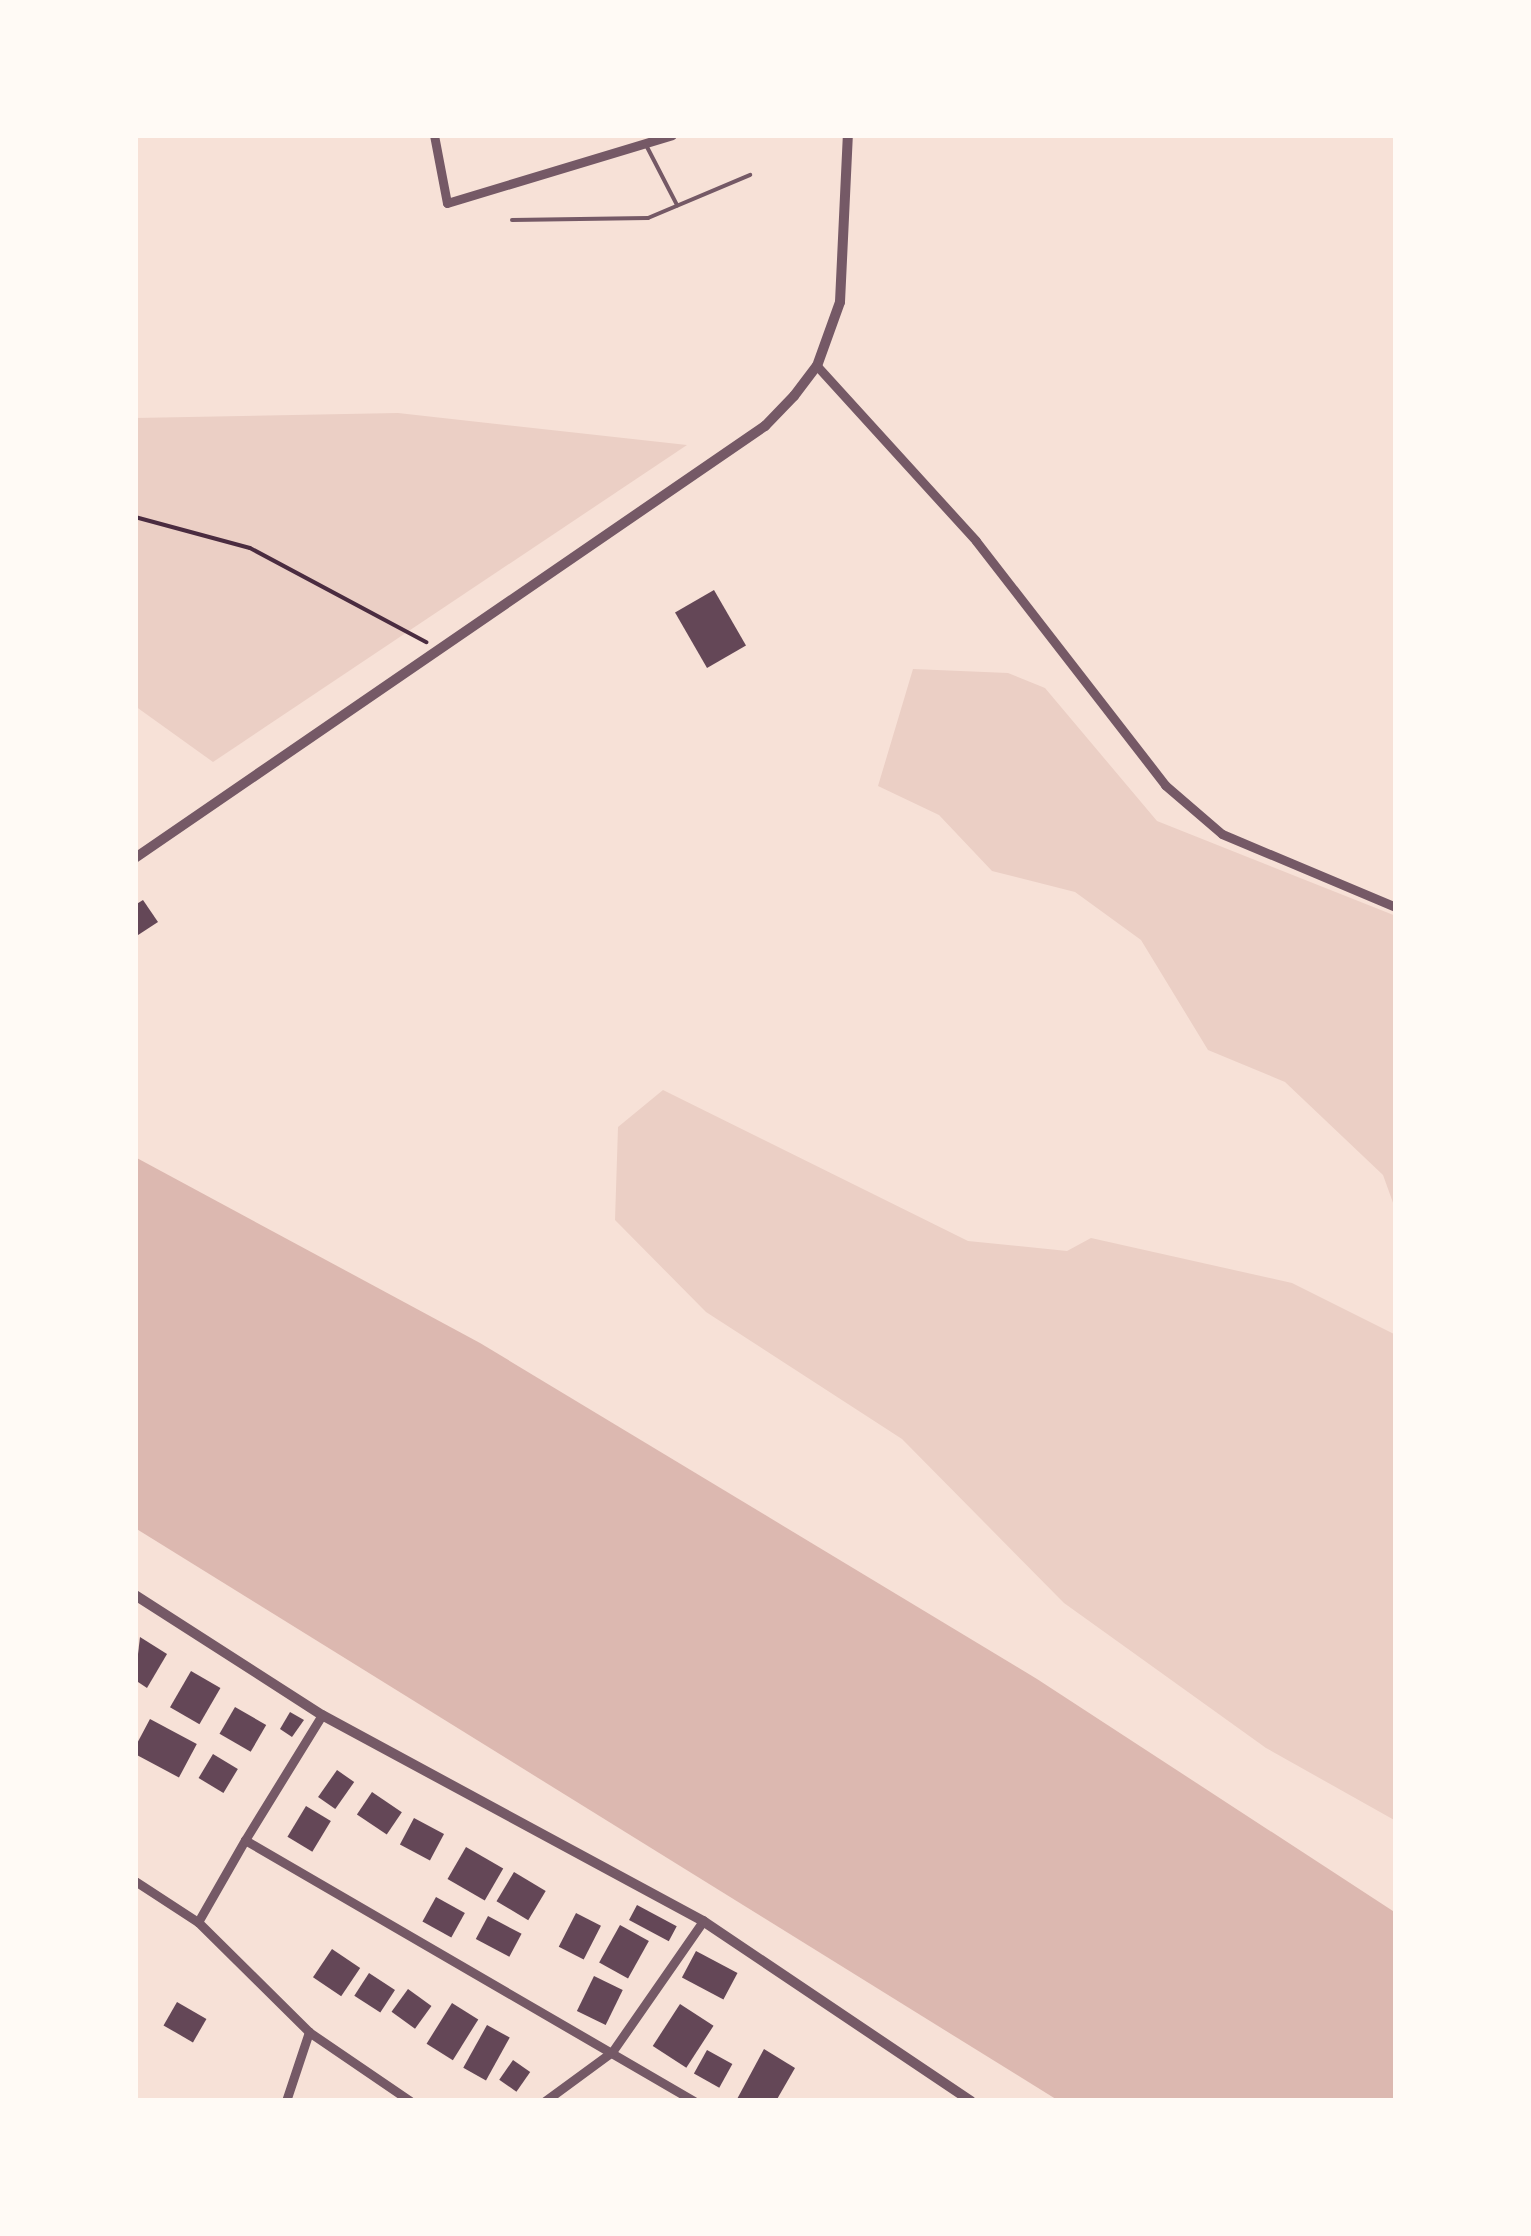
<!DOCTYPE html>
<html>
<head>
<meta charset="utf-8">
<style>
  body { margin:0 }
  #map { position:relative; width:1531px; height:2236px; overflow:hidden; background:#f7e1d7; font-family:Figtree,sans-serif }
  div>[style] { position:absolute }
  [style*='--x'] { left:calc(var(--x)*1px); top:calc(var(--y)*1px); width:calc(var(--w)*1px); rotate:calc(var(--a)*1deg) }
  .green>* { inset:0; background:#ebcfc5 }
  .water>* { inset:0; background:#dcb8b0 }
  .building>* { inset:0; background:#644757; transform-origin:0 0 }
  .path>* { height:4px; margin:-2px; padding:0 2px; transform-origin:2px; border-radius:2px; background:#4a2c40 }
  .service>* { height:4px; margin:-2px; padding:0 2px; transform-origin:2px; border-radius:2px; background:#755966 }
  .minor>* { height:9px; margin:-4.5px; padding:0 4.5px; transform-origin:4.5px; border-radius:4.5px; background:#755966 }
  .tertiary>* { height:10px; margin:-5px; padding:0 5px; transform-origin:5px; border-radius:5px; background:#755966 }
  span { translate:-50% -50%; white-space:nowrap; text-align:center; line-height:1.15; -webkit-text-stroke:9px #fffaf5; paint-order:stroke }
  .frame { position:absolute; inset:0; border:138px solid #fffaf5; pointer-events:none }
</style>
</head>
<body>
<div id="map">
  <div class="green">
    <i style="clip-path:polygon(398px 413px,687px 445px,213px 762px,135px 706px,135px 418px)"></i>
    <i style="clip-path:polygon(913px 669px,1008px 673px,1045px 688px,1157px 821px,1396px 916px,1396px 1211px,1383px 1175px,1285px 1082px,1208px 1050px,1141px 940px,1075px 892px,992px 871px,939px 815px,878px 786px)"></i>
    <i style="clip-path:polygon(663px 1090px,968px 1241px,1067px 1251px,1091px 1238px,1292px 1283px,1396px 1335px,1396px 1821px,1266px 1748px,1064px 1603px,902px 1439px,706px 1312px,615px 1220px,618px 1127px)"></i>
  </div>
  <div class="water">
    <i style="clip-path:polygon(135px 1157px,480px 1343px,1037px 1679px,1396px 1913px,1396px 2101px,1059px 2101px,135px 1528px)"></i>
  </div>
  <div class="building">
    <i style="left:714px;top:590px;width:64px;height:45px;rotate:60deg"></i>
    <i style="clip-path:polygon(143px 900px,158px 922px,135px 937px,135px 905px)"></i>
    <i style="clip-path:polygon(140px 1637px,167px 1654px,147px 1688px,135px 1680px)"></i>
    <i style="left:191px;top:1671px;width:34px;height:42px;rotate:30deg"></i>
    <i style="left:235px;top:1707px;width:36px;height:31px;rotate:30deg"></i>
    <i style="clip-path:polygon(290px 1712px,304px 1720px,292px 1737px,280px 1729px)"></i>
    <i style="left:150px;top:1719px;width:53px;height:38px;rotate:28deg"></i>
    <i style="left:213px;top:1754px;width:29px;height:28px;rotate:31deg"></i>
    <i style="left:337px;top:1770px;width:21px;height:33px;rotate:35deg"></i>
    <i style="left:372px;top:1792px;width:36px;height:27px;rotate:34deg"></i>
    <i style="left:306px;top:1806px;width:29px;height:36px;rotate:31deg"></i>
    <i style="left:414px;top:1818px;width:34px;height:30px;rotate:28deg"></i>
    <i style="left:466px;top:1847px;width:43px;height:37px;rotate:30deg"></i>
    <i style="left:514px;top:1872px;width:37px;height:34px;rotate:31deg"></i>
    <i style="left:436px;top:1897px;width:33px;height:28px;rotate:29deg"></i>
    <i style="left:637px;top:1905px;width:45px;height:17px;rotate:28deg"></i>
    <i style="left:576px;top:1913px;width:28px;height:38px;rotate:27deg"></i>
    <i style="left:488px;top:1916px;width:38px;height:26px;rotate:28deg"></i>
    <i style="left:620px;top:1925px;width:33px;height:43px;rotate:29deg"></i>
    <i style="left:332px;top:1949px;width:34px;height:34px;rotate:34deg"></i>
    <i style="left:696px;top:1951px;width:47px;height:30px;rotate:28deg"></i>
    <i style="left:369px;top:1973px;width:31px;height:27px;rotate:33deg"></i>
    <i style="left:594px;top:1976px;width:32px;height:39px;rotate:26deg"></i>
    <i style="left:408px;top:1989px;width:29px;height:28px;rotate:36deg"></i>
    <i style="left:177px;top:2002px;width:34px;height:27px;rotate:30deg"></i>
    <i style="left:452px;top:2003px;width:31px;height:48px;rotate:32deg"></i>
    <i style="left:680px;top:2004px;width:40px;height:50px;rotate:33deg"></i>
    <i style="left:487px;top:2025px;width:26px;height:49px;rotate:29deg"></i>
    <i style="clip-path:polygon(764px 2049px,795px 2068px,776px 2101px,736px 2101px)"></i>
    <i style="left:707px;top:2050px;width:29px;height:27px;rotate:29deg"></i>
    <i style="left:513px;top:2060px;width:21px;height:24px;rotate:35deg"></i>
  </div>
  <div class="path">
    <i style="--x:135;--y:517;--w:119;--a:15.1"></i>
    <i style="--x:250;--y:548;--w:200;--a:28.1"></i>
  </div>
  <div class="service">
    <i style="--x:646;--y:145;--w:68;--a:62.7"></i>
    <i style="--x:512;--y:220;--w:136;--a:-0.8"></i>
    <i style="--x:648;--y:218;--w:111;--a:-22.9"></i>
  </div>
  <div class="minor">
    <i style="--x:434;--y:135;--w:69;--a:79.2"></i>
    <i style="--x:447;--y:203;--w:235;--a:-16.8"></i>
    <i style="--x:817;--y:366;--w:236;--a:47.7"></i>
    <i style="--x:976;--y:541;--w:309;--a:52.2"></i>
    <i style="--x:1165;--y:785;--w:75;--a:40.7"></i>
    <i style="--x:1222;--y:834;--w:189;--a:22.8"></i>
    <i style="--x:245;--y:1840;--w:147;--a:-58.4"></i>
    <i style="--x:135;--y:1881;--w:75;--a:33.1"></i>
    <i style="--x:198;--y:1922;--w:156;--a:44.7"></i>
    <i style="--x:309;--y:2032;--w:122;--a:34.3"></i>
    <i style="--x:198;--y:1922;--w:95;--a:-60.2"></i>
    <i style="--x:245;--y:1840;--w:519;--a:30.17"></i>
    <i style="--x:286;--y:2101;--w:73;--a:-71.6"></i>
    <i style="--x:545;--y:2101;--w:83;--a:-36.2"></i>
    <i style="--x:612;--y:2052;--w:160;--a:-55.2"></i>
  </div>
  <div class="tertiary">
    <i style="--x:135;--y:858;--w:764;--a:-34.44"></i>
    <i style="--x:765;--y:426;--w:42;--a:-46"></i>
    <i style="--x:794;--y:396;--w:38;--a:-53"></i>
    <i style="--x:817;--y:366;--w:68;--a:-70.2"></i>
    <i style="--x:840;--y:302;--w:167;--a:-87.3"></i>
    <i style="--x:135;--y:1595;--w:222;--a:32.7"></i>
    <i style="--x:322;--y:1715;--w:433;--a:28.4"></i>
    <i style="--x:703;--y:1921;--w:323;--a:33.9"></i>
  </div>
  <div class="frame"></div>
</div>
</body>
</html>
